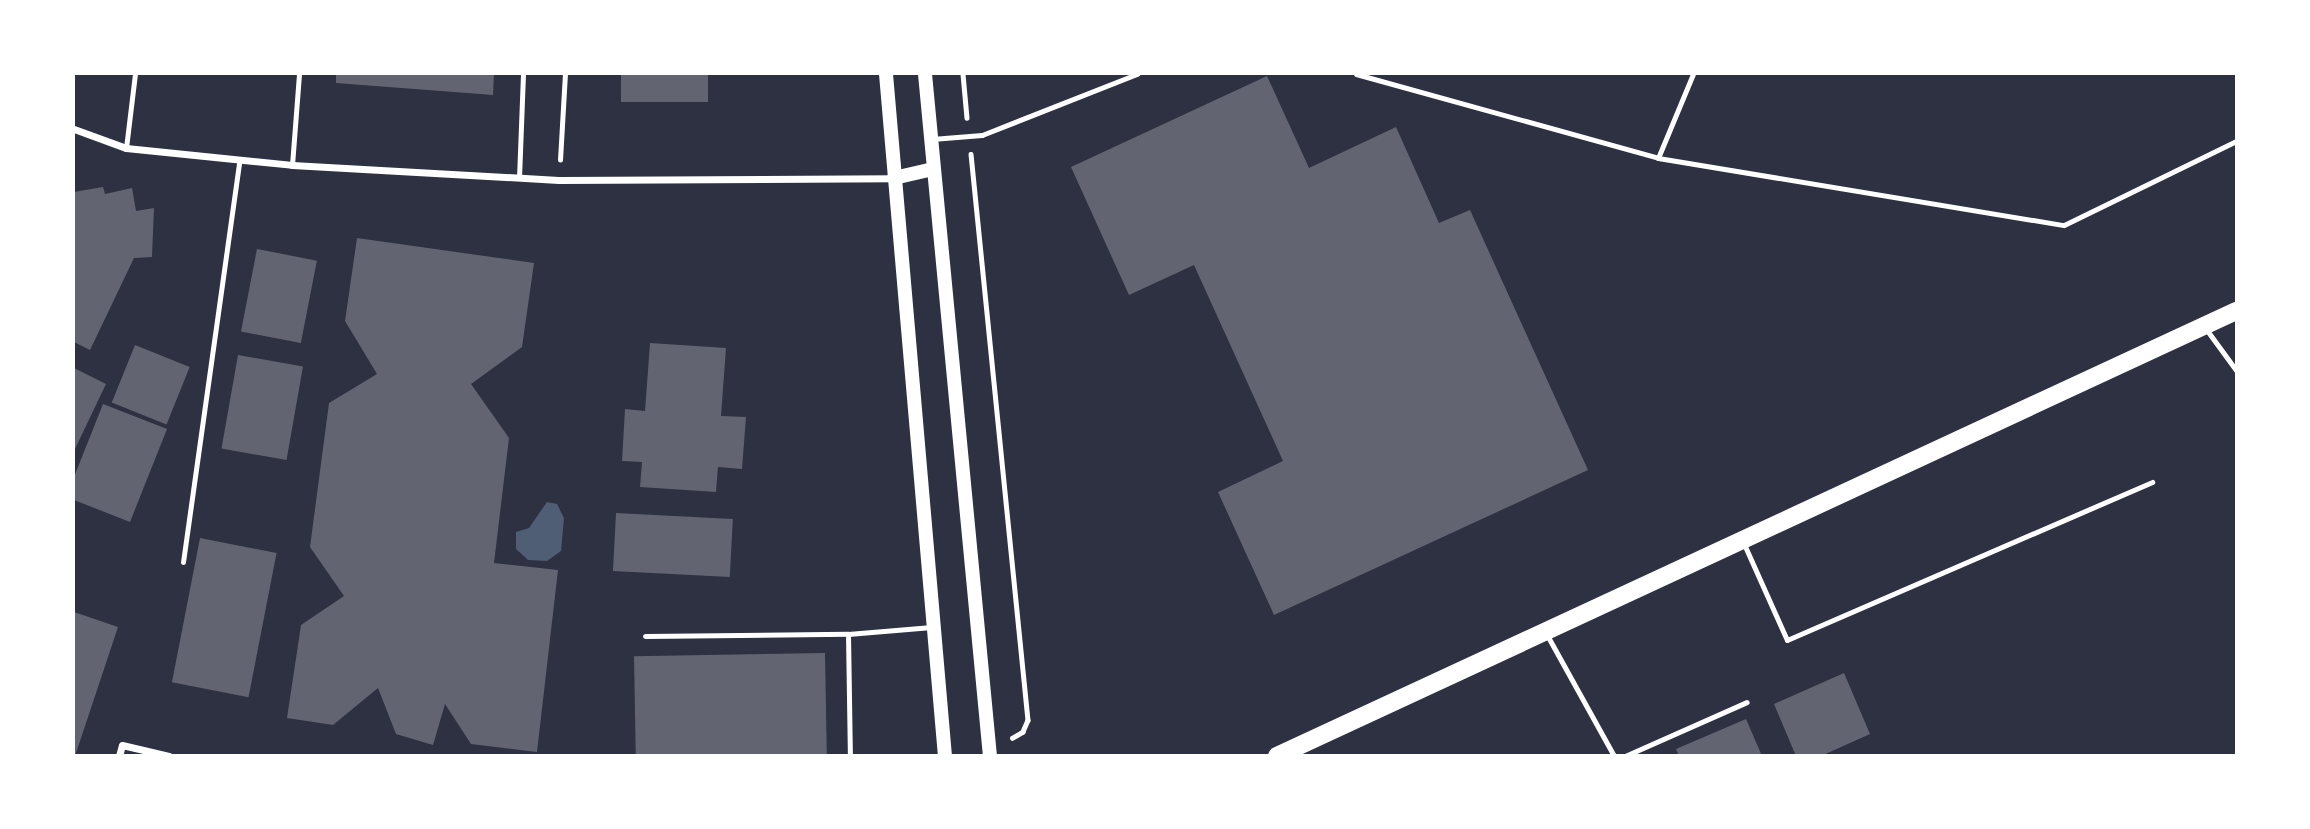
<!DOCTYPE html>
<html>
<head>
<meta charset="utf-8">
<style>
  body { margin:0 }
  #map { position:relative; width:2310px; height:829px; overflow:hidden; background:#2d3142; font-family:"IBM Plex Serif",serif }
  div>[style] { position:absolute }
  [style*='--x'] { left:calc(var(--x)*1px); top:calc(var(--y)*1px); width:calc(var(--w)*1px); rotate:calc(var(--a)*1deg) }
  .water>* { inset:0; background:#4f5d75 }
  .building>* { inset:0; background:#626471; transform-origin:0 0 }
  .path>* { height:4.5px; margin:-2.25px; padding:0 2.25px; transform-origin:2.25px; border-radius:2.25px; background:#fff }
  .service>* { height:5px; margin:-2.5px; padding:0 2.5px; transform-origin:2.5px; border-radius:2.5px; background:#fff }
  .minor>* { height:7px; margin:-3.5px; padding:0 3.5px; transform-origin:3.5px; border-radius:3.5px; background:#fff }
  .secondary>* { height:14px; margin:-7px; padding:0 7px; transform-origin:7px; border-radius:7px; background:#fff }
  .primary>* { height:18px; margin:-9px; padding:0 9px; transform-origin:9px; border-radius:9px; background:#fff }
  span { translate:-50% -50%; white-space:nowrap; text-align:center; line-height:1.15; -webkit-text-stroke:6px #fff; paint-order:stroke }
  .frame { position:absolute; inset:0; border:75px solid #fff; pointer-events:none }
</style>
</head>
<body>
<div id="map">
  <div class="water">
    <i style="clip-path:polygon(547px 502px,557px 504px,564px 518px,561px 551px,547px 561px,528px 560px,516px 549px,516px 532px,529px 528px)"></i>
  </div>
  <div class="building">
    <i style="clip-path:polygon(336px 74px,494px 74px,493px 95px,336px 83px)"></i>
    <i style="left:621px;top:74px;width:87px;height:28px"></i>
    <i style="clip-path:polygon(1267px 76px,1309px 168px,1396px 127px,1439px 223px,1470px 210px,1588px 470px,1274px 615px,1218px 492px,1283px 461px,1194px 265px,1129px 295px,1071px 167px)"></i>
    <i style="clip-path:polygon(103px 187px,105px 194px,132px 188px,136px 211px,154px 208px,152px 257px,134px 258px,90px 350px,74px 342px,74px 192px)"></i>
    <i style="clip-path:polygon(357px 238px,534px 263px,522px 347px,471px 384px,509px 438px,494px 563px,558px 570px,537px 752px,471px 744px,445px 704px,433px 745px,396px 734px,378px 688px,333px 725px,287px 718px,301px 625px,344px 596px,310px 547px,329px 403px,377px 374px,345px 321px)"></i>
    <i style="left:257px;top:249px;width:61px;height:84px;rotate:11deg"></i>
    <i style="clip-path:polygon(650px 343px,726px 348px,721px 416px,746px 417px,742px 469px,718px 467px,716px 492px,640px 487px,642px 462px,622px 461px,625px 409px,645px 411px)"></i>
    <i style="left:135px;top:345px;width:59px;height:62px;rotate:22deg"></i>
    <i style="left:238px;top:355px;width:66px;height:95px;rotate:10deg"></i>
    <i style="clip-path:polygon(74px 368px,106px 384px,74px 451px)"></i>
    <i style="clip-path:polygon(103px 404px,167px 429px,130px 522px,74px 500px,74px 477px)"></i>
    <i style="left:616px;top:513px;width:117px;height:58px;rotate:3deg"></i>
    <i style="left:200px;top:538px;width:78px;height:147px;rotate:11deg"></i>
    <i style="clip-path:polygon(74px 612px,118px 627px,75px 756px,74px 756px)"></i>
    <i style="left:825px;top:653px;width:103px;height:191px;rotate:89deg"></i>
    <i style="clip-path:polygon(1844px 673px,1870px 734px,1821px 756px,1796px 756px,1774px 704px)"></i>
    <i style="clip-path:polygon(1746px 719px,1762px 756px,1679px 756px,1676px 749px)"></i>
  </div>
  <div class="path">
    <i style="--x:963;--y:74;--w:44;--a:84.8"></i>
    <i style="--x:971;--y:154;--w:569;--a:84.25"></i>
    <i style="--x:1028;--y:720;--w:13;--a:113"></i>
    <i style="--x:1023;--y:732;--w:12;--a:149"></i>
    <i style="--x:560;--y:160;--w:86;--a:-86.7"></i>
  </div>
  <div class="service">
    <i style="--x:1356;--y:74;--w:313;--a:15.5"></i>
    <i style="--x:1658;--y:158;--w:91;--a:-67.4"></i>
    <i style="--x:932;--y:139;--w:50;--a:-4.6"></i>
    <i style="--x:982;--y:135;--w:167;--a:-21.5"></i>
    <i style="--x:126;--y:148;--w:75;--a:-83.1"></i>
    <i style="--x:1658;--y:158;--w:411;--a:9.4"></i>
    <i style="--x:2064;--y:225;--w:191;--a:-26"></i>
    <i style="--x:292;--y:165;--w:91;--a:-85.6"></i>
    <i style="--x:519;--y:178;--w:104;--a:-87.8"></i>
    <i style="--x:2206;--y:329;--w:51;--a:53.8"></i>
    <i style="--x:1744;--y:544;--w:105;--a:65.9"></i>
    <i style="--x:1787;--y:640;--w:398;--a:-23.4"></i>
    <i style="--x:183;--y:562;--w:404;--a:-82"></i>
    <i style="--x:848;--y:634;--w:122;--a:89.1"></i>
    <i style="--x:1547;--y:635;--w:138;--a:61"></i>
    <i style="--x:645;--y:636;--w:203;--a:-0.6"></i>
    <i style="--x:848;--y:634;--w:84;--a:-4.8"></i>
    <i style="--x:1625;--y:756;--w:133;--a:-23.9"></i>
  </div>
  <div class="minor">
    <i style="--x:74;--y:129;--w:55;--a:20.1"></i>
    <i style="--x:126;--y:148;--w:167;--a:5.8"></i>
    <i style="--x:292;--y:165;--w:267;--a:3.2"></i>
    <i style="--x:559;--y:180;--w:335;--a:-0.3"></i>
    <i style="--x:119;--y:756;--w:11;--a:-75"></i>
    <i style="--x:122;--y:745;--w:48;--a:13.2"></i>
  </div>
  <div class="secondary">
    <i style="--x:886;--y:74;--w:685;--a:85.06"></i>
    <i style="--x:925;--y:74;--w:685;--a:84.56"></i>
    <i style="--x:894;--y:178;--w:40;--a:-13"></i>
  </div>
  <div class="primary">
    <i style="--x:1277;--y:756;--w:1057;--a:-24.89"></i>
  </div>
  <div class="frame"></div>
</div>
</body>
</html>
